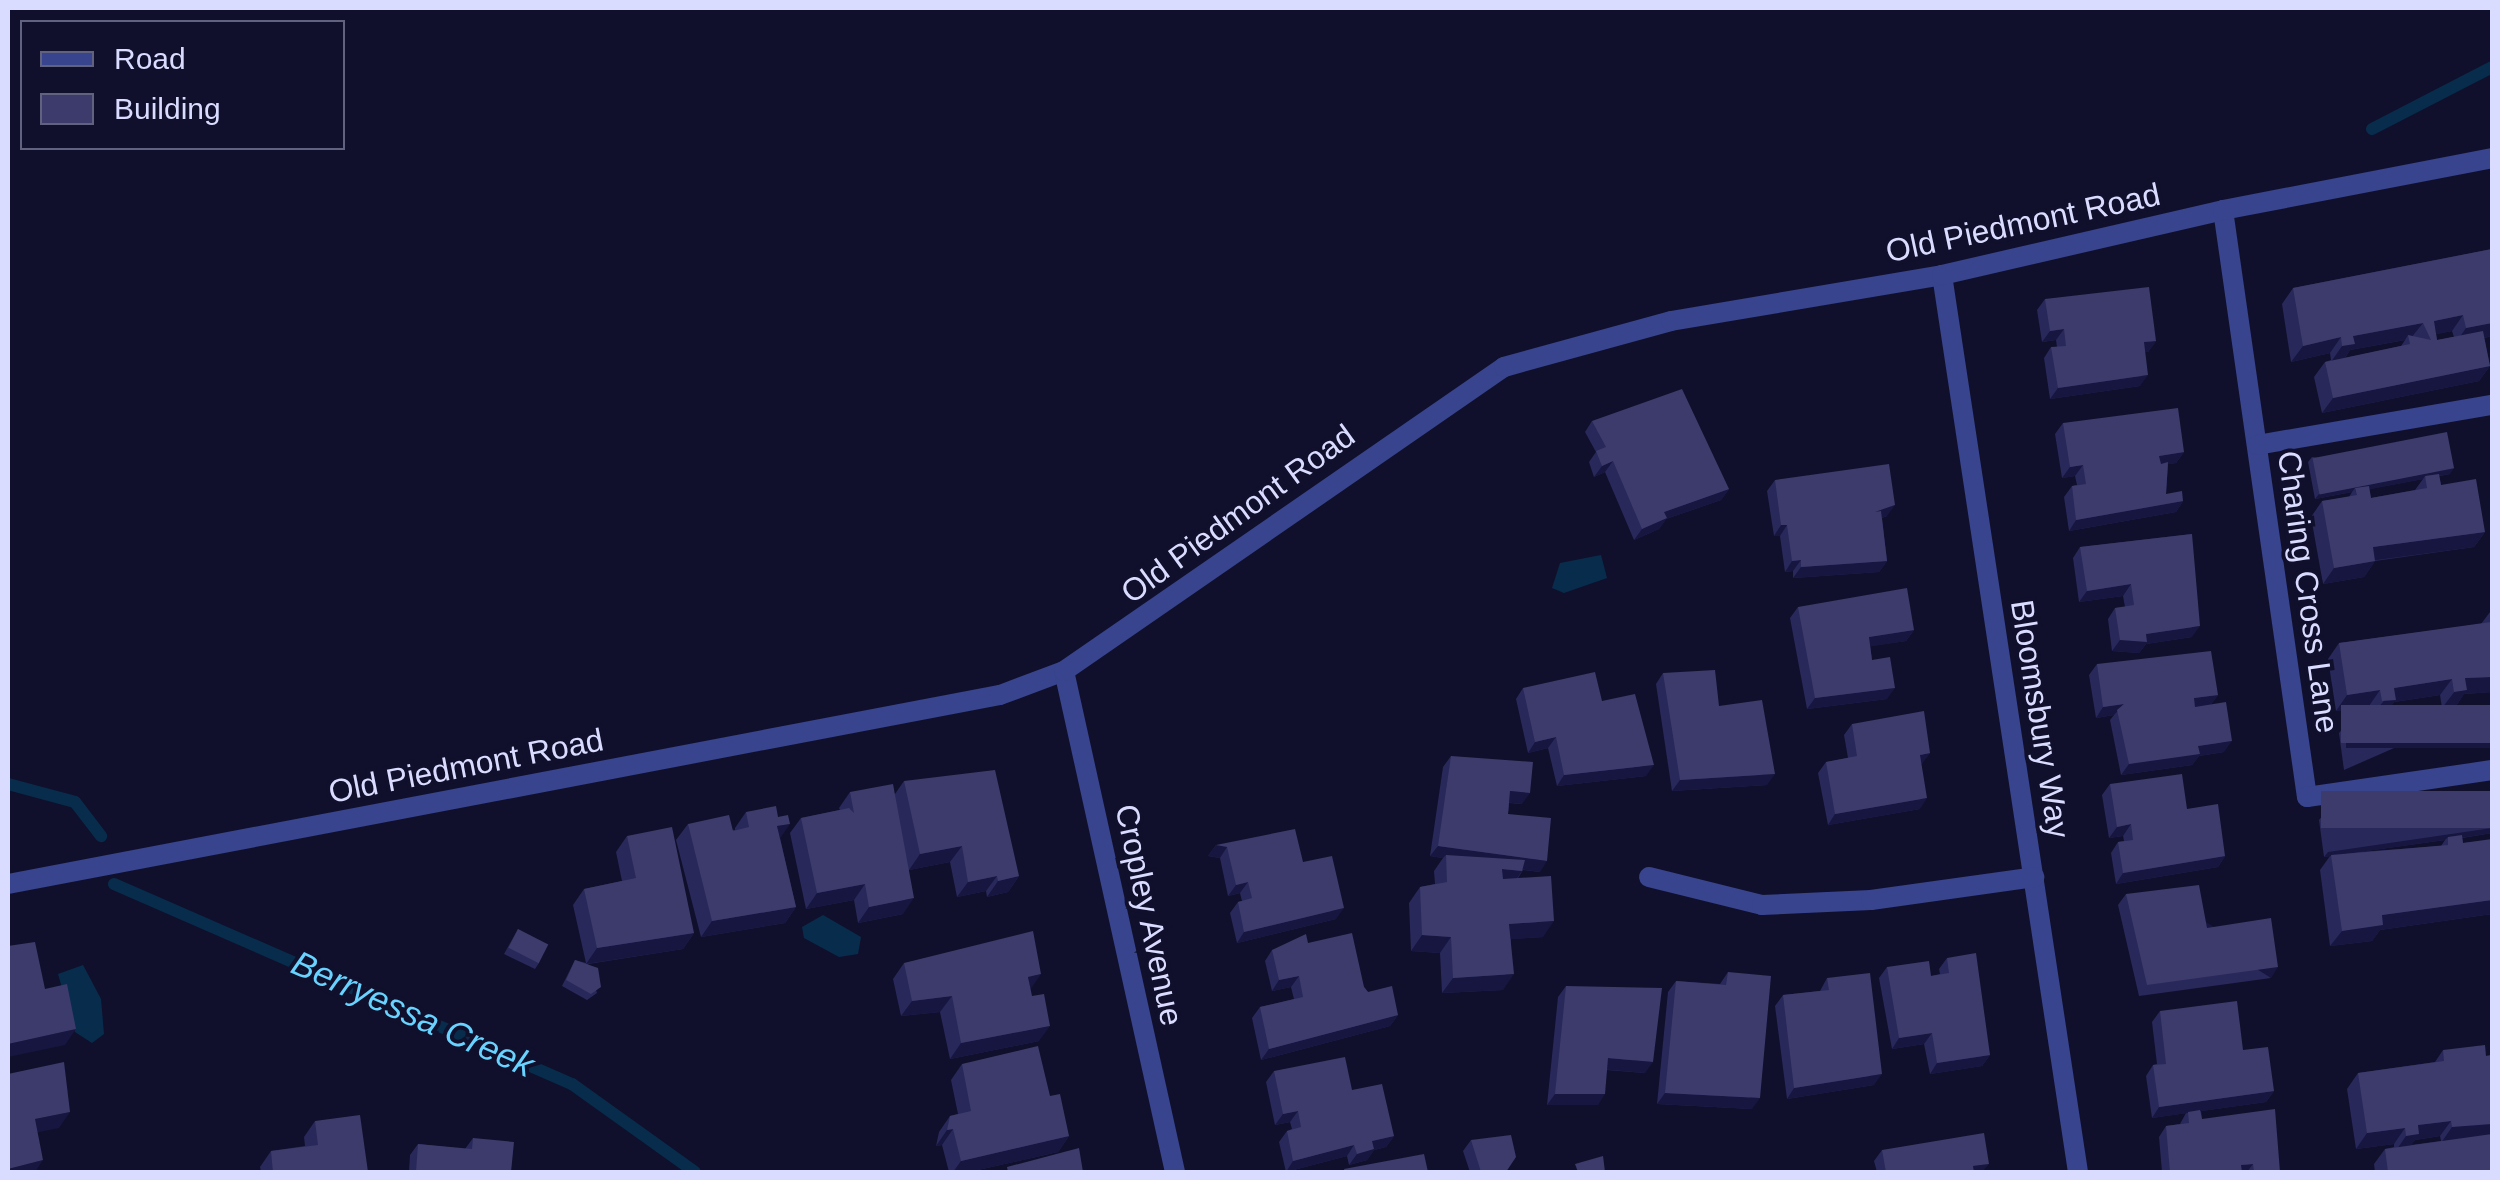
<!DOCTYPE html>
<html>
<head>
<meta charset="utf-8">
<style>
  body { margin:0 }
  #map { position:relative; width:2500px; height:1180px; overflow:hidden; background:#10102c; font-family:Arial,sans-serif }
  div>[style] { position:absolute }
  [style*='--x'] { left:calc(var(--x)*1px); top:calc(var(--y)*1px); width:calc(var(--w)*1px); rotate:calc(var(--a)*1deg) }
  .water>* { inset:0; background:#082d4c }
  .stream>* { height:12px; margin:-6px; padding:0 6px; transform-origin:6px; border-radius:6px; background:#082d4c }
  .service>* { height:20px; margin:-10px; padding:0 10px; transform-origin:10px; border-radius:10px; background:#38448d }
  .minor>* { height:20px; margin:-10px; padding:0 10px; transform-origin:10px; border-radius:10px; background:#38448d }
  .tertiary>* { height:20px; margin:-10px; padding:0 10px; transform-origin:10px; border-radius:10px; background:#38448d }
  .wall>* { inset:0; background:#29285a }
  .shaded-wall>* { inset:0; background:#171640; transform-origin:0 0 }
  .building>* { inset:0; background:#3c3b6c; transform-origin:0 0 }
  span { translate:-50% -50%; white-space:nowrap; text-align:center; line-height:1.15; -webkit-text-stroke:8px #10102c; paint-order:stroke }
  .street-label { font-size:32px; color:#dadcff }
  .water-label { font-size:35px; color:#68d3ff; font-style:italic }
  .frame { position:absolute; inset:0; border:10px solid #dadcff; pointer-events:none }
  .legend { position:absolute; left:20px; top:20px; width:325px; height:130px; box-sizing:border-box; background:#10102c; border:2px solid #616280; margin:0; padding:12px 18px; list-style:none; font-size:30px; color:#dadcff }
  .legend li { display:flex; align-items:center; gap:20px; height:50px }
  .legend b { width:50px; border:2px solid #616280 }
</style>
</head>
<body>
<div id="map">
  <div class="water">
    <i style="clip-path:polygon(1601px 555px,1607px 578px,1564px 593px,1552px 588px,1560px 563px)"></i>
    <i style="clip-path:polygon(823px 915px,861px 937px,858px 954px,839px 957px,804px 938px,802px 927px)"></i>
    <i style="clip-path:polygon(83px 965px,101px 999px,104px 1034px,92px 1043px,75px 1032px,58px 974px)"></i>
  </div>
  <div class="stream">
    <i style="--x:2372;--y:129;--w:135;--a:-27.3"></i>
    <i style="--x:8;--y:784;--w:69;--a:15"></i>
    <i style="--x:75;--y:802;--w:43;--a:52.6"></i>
    <i style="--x:114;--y:884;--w:500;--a:23.6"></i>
    <i style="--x:572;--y:1084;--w:151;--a:35.6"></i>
  </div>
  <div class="service">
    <i style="--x:2223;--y:210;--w:593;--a:81.86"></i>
    <i style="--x:2307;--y:797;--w:187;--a:-8.3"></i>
    <i style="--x:2257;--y:445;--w:238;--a:-9.7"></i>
  </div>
  <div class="minor">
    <i style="--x:1942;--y:275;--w:907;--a:81.38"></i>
    <i style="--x:1649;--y:877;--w:116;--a:13.9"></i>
    <i style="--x:1762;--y:905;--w:109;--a:-2.6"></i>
    <i style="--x:1871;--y:900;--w:165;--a:-8"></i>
    <i style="--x:8;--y:884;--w:1010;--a:-10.79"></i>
    <i style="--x:1000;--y:695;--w:68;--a:-20.6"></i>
  </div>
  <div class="tertiary">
    <i style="--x:1175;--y:1172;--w:513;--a:-102.49"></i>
    <i style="--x:1064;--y:671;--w:535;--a:-34.64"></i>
    <i style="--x:1504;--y:367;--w:173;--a:-15.4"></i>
    <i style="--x:1671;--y:321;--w:275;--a:-9.6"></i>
    <i style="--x:1942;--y:275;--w:288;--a:-13"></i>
    <i style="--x:2223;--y:210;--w:274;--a:-10.9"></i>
  </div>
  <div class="wall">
    <i style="clip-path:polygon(evenodd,2492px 249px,2492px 336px,2484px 338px,2490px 366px,2479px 381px,2322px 413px,2314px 377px,2325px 362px,2331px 360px,2330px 353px,2291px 362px,2282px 304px,2293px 288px,2492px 249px,2452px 331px,2454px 337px,2437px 340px,2436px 334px,2452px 331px,2492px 249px,2405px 340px,2401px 346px,2345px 358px,2350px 350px,2405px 340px)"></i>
    <i style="clip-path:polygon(2045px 299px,2156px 341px,2148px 352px,2145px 352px,2140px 386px,2050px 399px,2044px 358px,2051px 347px,2057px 347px,2056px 340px,2042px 342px,2037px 310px)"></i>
    <i style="clip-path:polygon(1592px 421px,1729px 489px,1721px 500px,1666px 519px,1659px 529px,1634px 540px,1605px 472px,1594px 477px,1589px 462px,1596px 452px,1585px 432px)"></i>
    <i style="clip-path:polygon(2063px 423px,2184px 452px,2176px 463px,2168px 464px,2166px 494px,2183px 501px,2176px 512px,2069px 531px,2064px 497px,2072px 486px,2077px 485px,2075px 476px,2062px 478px,2055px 434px)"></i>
    <i style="clip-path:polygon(evenodd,2312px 457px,2450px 474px,2439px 476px,2441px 485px,2485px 532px,2474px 547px,2375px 561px,2364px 577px,2323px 584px,2311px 517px,2322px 501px,2349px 497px,2352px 492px,2315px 499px,2308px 462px,2312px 457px,2423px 479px,2415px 490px,2371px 498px,2369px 489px,2423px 479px)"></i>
    <i style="clip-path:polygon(1775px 480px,1887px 516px,1882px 518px,1887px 561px,1879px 572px,1793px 578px,1793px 571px,1785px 572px,1780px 536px,1774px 536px,1767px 491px)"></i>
    <i style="clip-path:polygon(2192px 534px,2192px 637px,2146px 644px,2139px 653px,2112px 651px,2108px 619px,2115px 608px,2125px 607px,2123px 596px,2079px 602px,2073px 558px,2080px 547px)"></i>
    <i style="clip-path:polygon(1798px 607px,1914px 630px,1906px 641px,1870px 646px,1872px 660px,1887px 699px,1807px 709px,1790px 618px)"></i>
    <i style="clip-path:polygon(2492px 611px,2492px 692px,2464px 694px,2456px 706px,2442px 708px,2440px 695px,2394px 702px,2384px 716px,2371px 717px,2369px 706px,2336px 711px,2328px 659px,2339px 643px,2481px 624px,2490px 612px)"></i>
    <i style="clip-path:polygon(2097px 664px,2218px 695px,2211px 704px,2224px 752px,2199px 756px,2192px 765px,2121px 775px,2110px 720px,2114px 715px,2096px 718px,2089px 675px)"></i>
    <i style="clip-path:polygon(1663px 673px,1719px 706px,1767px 785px,1672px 791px,1656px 684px)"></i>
    <i style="clip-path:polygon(1523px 688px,1602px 701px,1646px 776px,1557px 786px,1548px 748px,1528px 753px,1516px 699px)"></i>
    <i style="clip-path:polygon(2492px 705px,2344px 770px,2339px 733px,2343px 728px)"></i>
    <i style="clip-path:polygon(1852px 724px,1930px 753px,1921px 764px,1920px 809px,1828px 825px,1818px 773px,1826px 762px,1848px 758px,1844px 735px)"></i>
    <i style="clip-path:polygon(1451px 756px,1522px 804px,1509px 803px,1508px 814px,1540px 872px,1523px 870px,1518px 878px,1543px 937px,1511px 939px,1503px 990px,1442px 993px,1440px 953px,1411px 951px,1409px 903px,1420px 887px,1435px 884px,1434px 871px,1443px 858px,1430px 856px,1443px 767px)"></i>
    <i style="clip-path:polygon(904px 781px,1019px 876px,1008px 892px,987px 897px,986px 891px,957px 897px,950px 862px,909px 870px,903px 914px,858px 923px,854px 900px,806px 909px,790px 833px,801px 818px,840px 810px,839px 808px,850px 792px,895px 794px)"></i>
    <i style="clip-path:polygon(2110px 784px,2225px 856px,2218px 867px,2116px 884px,2111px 853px,2118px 842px,2124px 841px,2123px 836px,2109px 838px,2102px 795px)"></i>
    <i style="clip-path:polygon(evenodd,2492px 791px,2492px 833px,2462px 838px,2463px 843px,2491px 840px,2492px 837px,2492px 914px,2380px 930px,2372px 941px,2330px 946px,2320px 870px,2330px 856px,2324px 857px,2319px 820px,2323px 815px,2492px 791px,2445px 840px,2441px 846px,2359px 852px,2445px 840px)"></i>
    <i style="clip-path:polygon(746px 812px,780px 838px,796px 907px,785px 923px,701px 937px,676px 840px,688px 824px,735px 830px,735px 828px)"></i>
    <i style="clip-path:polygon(627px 836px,694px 933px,683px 949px,588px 964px,597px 993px,587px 1000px,562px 986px,575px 960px,586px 963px,573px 905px,584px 889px,622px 881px,616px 852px)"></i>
    <i style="clip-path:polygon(1216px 845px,1303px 862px,1336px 919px,1237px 943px,1230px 913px,1238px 902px,1242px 901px,1240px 893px,1228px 896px,1220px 858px,1208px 856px)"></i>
    <i style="clip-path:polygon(2126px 894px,2207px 928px,2271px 978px,2139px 996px,2118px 905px)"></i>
    <i style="clip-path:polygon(518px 929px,539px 963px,535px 969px,504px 954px)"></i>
    <i style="clip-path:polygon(1308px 943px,1364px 987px,1368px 992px,1398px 1015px,1390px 1026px,1261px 1060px,1252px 1018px,1260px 1007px,1294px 999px,1291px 987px,1272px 991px,1265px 961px,1272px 950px)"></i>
    <i style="clip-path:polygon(1947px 958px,1990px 1055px,1982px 1066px,1930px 1074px,1924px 1044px,1892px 1049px,1879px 978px,1887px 967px,1931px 976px,1940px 974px,1939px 969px)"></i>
    <i style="clip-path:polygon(904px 963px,1030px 990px,1039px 1041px,950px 1059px,940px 1012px,901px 1016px,893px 979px)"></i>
    <i style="clip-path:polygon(1728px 972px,1752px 1109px,1657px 1104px,1668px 992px,1676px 981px,1720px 984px)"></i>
    <i style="clip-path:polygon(1827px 978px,1874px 1085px,1787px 1099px,1775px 1006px,1783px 995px,1820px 991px)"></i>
    <i style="clip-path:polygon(1566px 986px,1645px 1073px,1607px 1070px,1598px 1105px,1547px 1105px,1558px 997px)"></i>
    <i style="clip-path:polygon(2160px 1011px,2243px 1050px,2274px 1091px,2266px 1102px,2201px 1111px,2202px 1119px,2280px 1172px,2162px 1172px,2159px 1137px,2166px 1126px,2180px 1124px,2186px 1113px,2152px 1118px,2146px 1076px,2153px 1065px,2157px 1064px,2152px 1022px)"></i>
    <i style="clip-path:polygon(evenodd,2443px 1050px,2486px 1056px,2492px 1055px,2492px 1130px,2488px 1135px,2492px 1172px,2375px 1172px,2374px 1164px,2385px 1149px,2394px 1147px,2394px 1144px,2356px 1149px,2347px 1089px,2358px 1073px,2435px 1062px,2443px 1050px,2440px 1136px,2441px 1141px,2411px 1145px,2415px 1140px,2440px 1136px)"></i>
    <i style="clip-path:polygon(962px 1064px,1050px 1096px,1069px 1136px,1058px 1152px,969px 1172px,949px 1172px,942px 1145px,936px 1146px,939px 1132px,950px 1116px,958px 1114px,951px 1080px)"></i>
    <i style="clip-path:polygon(1274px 1071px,1352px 1090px,1394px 1136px,1386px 1147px,1374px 1150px,1367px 1160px,1349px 1165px,1347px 1156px,1286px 1172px,1279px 1142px,1287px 1131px,1292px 1129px,1290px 1122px,1275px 1125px,1266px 1082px)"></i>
    <i style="clip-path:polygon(315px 1121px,368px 1172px,261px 1172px,260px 1167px,271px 1151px,305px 1146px,304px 1137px)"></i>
    <i style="clip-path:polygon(473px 1138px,511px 1172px,409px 1172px,410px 1155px,418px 1144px,465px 1149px)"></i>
    <i style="clip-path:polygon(1471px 1140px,1506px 1172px,1470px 1172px,1463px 1151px)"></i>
    <i style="clip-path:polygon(1882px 1150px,1982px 1172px,1877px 1172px,1874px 1161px)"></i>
  </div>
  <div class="shaded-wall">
    <i style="clip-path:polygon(2463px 315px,2452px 331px,2429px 336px,2434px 321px)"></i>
    <i style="clip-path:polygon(2423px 323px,2411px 338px,2408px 335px,2405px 340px,2350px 350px,2344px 359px,2331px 362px,2342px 346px,2353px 336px)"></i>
    <i style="clip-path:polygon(2492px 323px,2492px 336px,2455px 344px,2466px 328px)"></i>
    <i style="clip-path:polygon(2064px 329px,2056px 340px,2042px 342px,2050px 331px)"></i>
    <i style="clip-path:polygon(2341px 337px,2330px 353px,2291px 362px,2303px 346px)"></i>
    <i style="clip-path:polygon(2156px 341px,2148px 352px,2136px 353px,2144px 342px)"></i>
    <i style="clip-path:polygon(2490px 366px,2479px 381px,2322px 413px,2333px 398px)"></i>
    <i style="clip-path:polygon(2148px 375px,2140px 386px,2050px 399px,2058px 388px)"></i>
    <i style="clip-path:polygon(2184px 452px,2176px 463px,2152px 467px,2159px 456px)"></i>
    <i style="clip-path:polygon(1613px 461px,1605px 472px,1594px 477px,1602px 466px)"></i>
    <i style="clip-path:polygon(2083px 465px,2075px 476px,2062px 478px,2070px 467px)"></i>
    <i style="clip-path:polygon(2454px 468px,2450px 474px,2425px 478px,2425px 476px,2423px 479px,2356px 492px,2355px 488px,2352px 492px,2315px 499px,2319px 494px)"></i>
    <i style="clip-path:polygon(1729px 489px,1721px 500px,1666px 519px,1659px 529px,1634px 540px,1642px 529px,1664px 512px)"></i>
    <i style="clip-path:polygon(2183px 501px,2176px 512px,2069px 531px,2076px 520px)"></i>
    <i style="clip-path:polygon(1895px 505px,1887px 516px,1868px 523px,1875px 512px)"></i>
    <i style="clip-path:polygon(1781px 525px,1787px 525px,1780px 536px,1774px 536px)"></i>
    <i style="clip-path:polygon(2485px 532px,2474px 547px,2362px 562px,2373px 547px)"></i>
    <i style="clip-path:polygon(1801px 560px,1793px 571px,1785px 572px,1792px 561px)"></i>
    <i style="clip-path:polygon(1887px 561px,1879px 572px,1793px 578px,1801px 567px)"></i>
    <i style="clip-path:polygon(2375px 561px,2364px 577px,2323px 584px,2334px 568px)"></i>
    <i style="clip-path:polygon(2131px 584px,2123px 596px,2079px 602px,2087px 591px)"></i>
    <i style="clip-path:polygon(2200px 626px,2192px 637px,2146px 644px,2139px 653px,2112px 651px,2120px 640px,2146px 634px)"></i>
    <i style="clip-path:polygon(1914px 630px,1906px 641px,1861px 648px,1869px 637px)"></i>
    <i style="clip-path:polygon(2492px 677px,2492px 692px,2464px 694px,2456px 706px,2442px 708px,2465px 678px)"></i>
    <i style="clip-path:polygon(2452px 679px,2440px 695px,2394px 702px,2384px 716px,2371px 717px,2394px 688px)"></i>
    <i style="clip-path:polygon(1895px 688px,1887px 699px,1807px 709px,1815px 698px)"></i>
    <i style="clip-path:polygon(2380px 690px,2369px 706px,2336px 711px,2347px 695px)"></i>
    <i style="clip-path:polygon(2218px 695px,2210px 706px,2186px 709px,2194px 698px)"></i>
    <i style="clip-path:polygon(2124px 704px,2114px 715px,2096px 718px,2103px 707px)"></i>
    <i style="clip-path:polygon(1556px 737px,1548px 748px,1528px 753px,1535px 742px)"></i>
    <i style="clip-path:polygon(2232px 741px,2224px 752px,2199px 756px,2192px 765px,2121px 775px,2129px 764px,2198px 746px)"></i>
    <i style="left:2492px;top:743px;width:5px;height:146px;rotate:90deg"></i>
    <i style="clip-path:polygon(1930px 753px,1922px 764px,1912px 766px,1920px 755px)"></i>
    <i style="clip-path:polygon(1654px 765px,1646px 776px,1557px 786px,1564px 775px)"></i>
    <i style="clip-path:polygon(1775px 774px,1767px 785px,1672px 791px,1680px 780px)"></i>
    <i style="clip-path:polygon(1510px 791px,1530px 793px,1522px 804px,1503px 802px)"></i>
    <i style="clip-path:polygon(1927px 798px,1920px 809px,1828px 825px,1835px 814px)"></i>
    <i style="clip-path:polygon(790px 824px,779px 840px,777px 826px)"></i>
    <i style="clip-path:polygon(2131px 824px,2123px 836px,2109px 838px,2117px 827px)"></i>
    <i style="clip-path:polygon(2492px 828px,2492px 833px,2448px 840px,2448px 837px,2445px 840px,2324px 857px,2328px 852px)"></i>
    <i style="clip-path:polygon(1216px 845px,1227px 847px,1220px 858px,1208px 856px)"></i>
    <i style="clip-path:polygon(962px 846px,950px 862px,909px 870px,920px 854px)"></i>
    <i style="clip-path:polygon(1438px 846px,1547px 861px,1540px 872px,1446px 859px,1446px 855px,1443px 858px,1430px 856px)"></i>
    <i style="clip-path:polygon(2225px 856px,2218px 867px,2116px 884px,2123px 873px)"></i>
    <i style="clip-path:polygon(1502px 869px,1522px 871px,1511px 887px,1491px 885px)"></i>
    <i style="clip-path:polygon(997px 876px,986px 891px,957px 897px,968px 882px)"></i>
    <i style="clip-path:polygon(1019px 876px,1008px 892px,987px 897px,998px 881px)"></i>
    <i style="clip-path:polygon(1248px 882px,1240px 893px,1228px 896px,1236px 885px)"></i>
    <i style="clip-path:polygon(865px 884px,854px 900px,806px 909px,817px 893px)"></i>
    <i style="clip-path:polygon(914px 898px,903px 914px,858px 923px,869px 907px)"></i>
    <i style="clip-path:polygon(2492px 900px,2492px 914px,2380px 930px,2372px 941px,2330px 946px,2342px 931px,2382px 915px)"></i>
    <i style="clip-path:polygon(796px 907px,785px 923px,701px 937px,712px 921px)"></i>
    <i style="clip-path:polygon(1344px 908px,1336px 919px,1237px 943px,1244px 932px)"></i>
    <i style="clip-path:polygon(1554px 921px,1543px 937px,1498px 940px,1509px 924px)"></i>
    <i style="clip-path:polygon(694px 933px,683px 949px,586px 964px,597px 948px)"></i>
    <i style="clip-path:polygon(1422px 935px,1451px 937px,1440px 953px,1411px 951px)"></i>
    <i style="left:2278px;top:967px;width:13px;height:132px;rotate:122deg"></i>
    <i style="clip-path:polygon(1041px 974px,1030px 990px,1028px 977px)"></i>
    <i style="clip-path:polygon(1514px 974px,1503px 990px,1442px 993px,1453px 978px)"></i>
    <i style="clip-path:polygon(1299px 976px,1291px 987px,1272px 991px,1279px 980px)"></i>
    <i style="clip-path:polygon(952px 996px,940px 1012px,901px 1016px,912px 1001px)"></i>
    <i style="clip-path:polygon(1398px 1015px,1390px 1026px,1261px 1060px,1269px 1049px)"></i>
    <i style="clip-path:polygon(1050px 1026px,1039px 1041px,950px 1059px,961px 1043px)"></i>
    <i style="clip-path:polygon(76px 1029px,65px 1045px,8px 1057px,8px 1044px)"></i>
    <i style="clip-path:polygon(1932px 1033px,1924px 1044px,1892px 1049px,1899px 1038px)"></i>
    <i style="clip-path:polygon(1990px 1055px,1982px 1066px,1930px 1074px,1937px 1063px)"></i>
    <i style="clip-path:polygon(1608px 1058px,1653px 1062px,1645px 1073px,1600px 1069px)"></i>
    <i style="clip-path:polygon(1882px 1074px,1874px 1085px,1787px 1099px,1794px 1088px)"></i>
    <i style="clip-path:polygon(2274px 1091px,2266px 1102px,2152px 1118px,2159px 1107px)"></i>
    <i style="clip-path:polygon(1665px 1093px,1760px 1098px,1752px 1109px,1657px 1104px)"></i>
    <i style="clip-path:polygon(1555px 1094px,1605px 1094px,1598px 1105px,1547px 1105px)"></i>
    <i style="clip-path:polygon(1298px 1111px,1290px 1122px,1275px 1125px,1283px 1114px)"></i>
    <i style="clip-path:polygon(70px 1112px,59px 1128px,24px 1135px,35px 1119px)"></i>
    <i style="clip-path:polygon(2492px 1118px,2492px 1130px,2484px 1140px,2441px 1143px,2452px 1127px)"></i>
    <i style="clip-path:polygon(2451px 1121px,2440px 1136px,2415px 1140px,2408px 1150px,2395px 1152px,2406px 1136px,2418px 1125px)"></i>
    <i style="clip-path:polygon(2405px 1128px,2394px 1144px,2356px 1149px,2367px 1133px)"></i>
    <i style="clip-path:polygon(953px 1129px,942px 1145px,936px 1146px,947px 1130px)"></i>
    <i style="clip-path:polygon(1069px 1136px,1058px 1152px,969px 1172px,953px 1172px,961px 1161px)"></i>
    <i style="clip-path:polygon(1394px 1136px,1386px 1147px,1374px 1150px,1367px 1160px,1349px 1165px,1357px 1154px,1372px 1141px)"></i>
    <i style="clip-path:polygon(1354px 1145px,1347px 1156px,1286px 1172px,1293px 1161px)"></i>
    <i style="clip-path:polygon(43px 1160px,35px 1172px,8px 1172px,8px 1169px)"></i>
    <i style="clip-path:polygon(1989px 1164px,1982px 1172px,1968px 1172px,1973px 1166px)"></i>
    <i style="clip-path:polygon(2253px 1164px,2247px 1172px,2236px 1172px,2241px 1165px)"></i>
  </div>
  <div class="building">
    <i style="clip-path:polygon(2492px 249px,2492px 323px,2466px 328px,2463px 315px,2434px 321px,2437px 340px,2483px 331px,2490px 366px,2333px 398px,2325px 362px,2410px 344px,2408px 335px,2431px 340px,2423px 323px,2353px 336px,2355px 344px,2342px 346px,2341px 337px,2303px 346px,2293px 288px)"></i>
    <i style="clip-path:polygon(2149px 287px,2156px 341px,2144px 342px,2148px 375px,2058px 388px,2051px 347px,2066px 346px,2064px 329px,2050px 331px,2045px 299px)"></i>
    <i style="clip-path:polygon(1682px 389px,1729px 489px,1664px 512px,1667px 518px,1642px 529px,1613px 461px,1602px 466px,1596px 451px,1606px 447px,1592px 421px)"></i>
    <i style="clip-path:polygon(2178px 408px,2184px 452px,2159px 456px,2161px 464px,2168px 462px,2166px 494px,2182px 491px,2183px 501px,2076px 520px,2072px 486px,2086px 484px,2083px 465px,2070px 467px,2063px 423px)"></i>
    <i style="left:2447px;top:432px;width:37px;height:137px;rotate:79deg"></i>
    <i style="clip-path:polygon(1889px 464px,1895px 505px,1875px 512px,1881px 511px,1887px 561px,1801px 567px,1801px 560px,1792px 561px,1787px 525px,1781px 525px,1775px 480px)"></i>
    <i style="clip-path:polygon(2439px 474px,2441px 485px,2476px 479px,2485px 532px,2373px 547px,2375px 561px,2334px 568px,2322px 501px,2357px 495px,2355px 488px,2369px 486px,2371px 498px,2427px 488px,2425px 476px)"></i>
    <i style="clip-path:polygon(2192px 534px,2200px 626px,2146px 634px,2147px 642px,2120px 640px,2115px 608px,2134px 605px,2131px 584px,2087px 591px,2080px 547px)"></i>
    <i style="clip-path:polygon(1907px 588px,1914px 630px,1869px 637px,1872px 660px,1890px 657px,1895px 688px,1815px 698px,1798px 607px)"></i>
    <i style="clip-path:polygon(2492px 611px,2492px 677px,2465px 678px,2467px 690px,2454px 692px,2452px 679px,2394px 688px,2396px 700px,2382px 701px,2380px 690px,2347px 695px,2339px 643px,2491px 622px,2490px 612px)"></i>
    <i style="clip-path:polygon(2211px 651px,2218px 695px,2194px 698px,2195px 707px,2226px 702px,2232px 741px,2198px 746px,2200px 754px,2129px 764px,2117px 710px,2124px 704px,2103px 707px,2097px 664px)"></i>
    <i style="clip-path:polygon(1715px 670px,1719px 706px,1762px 700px,1775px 774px,1680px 780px,1663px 673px)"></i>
    <i style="clip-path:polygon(1595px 672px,1602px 701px,1635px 694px,1654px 765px,1564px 775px,1556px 737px,1535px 742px,1523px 688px)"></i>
    <i style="left:2492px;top:705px;width:38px;height:151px;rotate:90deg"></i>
    <i style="clip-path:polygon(1924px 711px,1930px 753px,1920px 755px,1927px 798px,1835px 814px,1826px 762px,1857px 756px,1852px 724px)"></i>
    <i style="clip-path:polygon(1451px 756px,1533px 762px,1530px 793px,1510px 791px,1508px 814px,1551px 818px,1547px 861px,1438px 846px)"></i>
    <i style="clip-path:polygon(995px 770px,1019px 876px,998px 881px,997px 876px,968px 882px,962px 846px,920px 854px,904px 781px)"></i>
    <i style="clip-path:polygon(2182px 774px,2187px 809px,2218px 804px,2225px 856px,2123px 873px,2118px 842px,2133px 840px,2131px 824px,2117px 827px,2110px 784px)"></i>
    <i style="clip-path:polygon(893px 784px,914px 898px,869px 907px,865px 884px,817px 893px,801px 818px,849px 808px,854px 813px,850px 792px)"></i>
    <i style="left:2492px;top:791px;width:37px;height:171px;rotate:90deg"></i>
    <i style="clip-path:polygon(776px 806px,778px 817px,788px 815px,790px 824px,777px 826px,796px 907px,712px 921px,688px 824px,729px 815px,733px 831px,749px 827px,746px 812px)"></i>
    <i style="clip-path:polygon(672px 827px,694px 933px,597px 948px,584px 889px,636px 878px,627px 836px)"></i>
    <i style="clip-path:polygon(1295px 829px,1303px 862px,1332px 856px,1344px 908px,1244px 932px,1238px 902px,1252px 898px,1248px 882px,1236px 885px,1227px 847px,1216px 845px)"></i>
    <i style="clip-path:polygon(2462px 835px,2463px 843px,2492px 839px,2492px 900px,2382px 915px,2383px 925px,2342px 931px,2331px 855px,2448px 845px,2448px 837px)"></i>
    <i style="clip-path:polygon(1446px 855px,1525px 860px,1522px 871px,1502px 869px,1503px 879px,1551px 876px,1554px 921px,1509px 924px,1514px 974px,1453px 978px,1451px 937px,1422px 935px,1420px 887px,1447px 882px)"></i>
    <i style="clip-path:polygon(2199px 885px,2207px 928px,2271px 918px,2278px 967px,2147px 985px,2126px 894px)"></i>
    <i style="left:518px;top:929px;width:34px;height:21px;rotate:27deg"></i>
    <i style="clip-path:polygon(1033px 931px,1041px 974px,1028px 977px,1032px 996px,1044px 994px,1050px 1026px,961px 1043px,952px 996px,912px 1001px,904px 963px)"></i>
    <i style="clip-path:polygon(1352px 933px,1364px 987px,1368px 992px,1392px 986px,1398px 1015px,1269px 1049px,1260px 1007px,1303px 997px,1299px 976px,1279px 980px,1272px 950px,1306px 934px,1308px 943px)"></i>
    <i style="clip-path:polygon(35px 942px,45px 989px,67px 984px,76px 1029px,8px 1044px,8px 946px)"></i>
    <i style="clip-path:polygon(1976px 953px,1990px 1055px,1937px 1063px,1932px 1033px,1899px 1038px,1887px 967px,1929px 961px,1931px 976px,1949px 973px,1947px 958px)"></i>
    <i style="clip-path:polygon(575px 960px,598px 968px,601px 987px,591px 994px,566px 980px)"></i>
    <i style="clip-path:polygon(1728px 972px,1771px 976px,1760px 1098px,1665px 1093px,1676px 981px,1726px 985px)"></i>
    <i style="clip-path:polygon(1870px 973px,1882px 1074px,1794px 1088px,1783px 995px,1829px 990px,1827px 978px)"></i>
    <i style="clip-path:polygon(1566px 986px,1662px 988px,1653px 1062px,1608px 1058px,1605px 1094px,1555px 1094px)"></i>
    <i style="clip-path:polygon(2237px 1001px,2243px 1050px,2268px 1047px,2274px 1091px,2159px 1107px,2153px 1065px,2166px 1064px,2160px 1011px)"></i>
    <i style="clip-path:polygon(2485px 1045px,2486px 1056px,2492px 1055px,2492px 1124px,2452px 1127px,2451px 1121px,2418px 1125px,2419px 1134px,2406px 1136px,2405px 1128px,2367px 1133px,2358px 1073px,2444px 1061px,2443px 1050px)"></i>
    <i style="clip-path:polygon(1038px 1046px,1050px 1096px,1060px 1094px,1069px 1136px,961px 1161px,953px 1129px,947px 1130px,950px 1116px,971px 1111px,962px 1064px)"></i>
    <i style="clip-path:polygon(1345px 1057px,1352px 1090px,1382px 1084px,1394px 1136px,1372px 1141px,1374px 1149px,1357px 1154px,1354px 1145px,1293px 1161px,1287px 1131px,1301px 1127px,1298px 1111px,1283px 1114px,1274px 1071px)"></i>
    <i style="clip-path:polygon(64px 1062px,70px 1112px,35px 1119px,43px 1160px,8px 1169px,8px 1074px)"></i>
    <i style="clip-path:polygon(2275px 1109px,2280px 1172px,2254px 1172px,2253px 1164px,2241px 1165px,2242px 1172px,2170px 1172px,2166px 1126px,2189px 1123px,2188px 1112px,2200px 1110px,2202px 1119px)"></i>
    <i style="clip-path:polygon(360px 1115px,368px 1172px,273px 1172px,271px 1151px,318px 1145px,315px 1121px)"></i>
    <i style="clip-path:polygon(1984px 1133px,1989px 1164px,1973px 1166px,1974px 1172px,1886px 1172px,1882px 1150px)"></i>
    <i style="clip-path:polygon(2492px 1134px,2492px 1172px,2388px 1172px,2385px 1149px)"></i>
    <i style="clip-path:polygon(1511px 1135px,1516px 1157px,1506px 1172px,1481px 1172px,1471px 1140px)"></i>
    <i style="clip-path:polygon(473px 1138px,514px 1142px,511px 1172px,416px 1172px,418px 1144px,472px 1149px)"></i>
    <i style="clip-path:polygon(1079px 1148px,1083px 1172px,1008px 1172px,1007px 1167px)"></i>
    <i style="clip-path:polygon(1424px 1154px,1428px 1172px,1345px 1172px,1344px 1169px)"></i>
    <i style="clip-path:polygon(1603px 1156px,1605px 1172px,1578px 1172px,1575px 1164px)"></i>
  </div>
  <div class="street-label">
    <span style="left:2023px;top:223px;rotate:-12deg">Old Piedmont Road</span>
    <span style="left:1238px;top:514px;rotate:-36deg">Old Piedmont Road</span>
    <span style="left:2308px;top:592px;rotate:82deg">Charing Cross Lane</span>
    <span style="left:2040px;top:719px;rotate:81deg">Bloomsbury Way</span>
    <span style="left:466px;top:766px;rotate:-11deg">Old Piedmont Road</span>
    <span style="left:1149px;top:915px;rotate:78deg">Cropley Avenue</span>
  </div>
  <div class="water-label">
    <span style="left:413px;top:1014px;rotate:24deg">Berryessa Creek</span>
  </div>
  <div class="frame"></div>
  <ul class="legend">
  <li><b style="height:12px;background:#38448d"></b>Road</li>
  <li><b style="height:28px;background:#3c3b6c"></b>Building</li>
  </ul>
</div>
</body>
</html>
